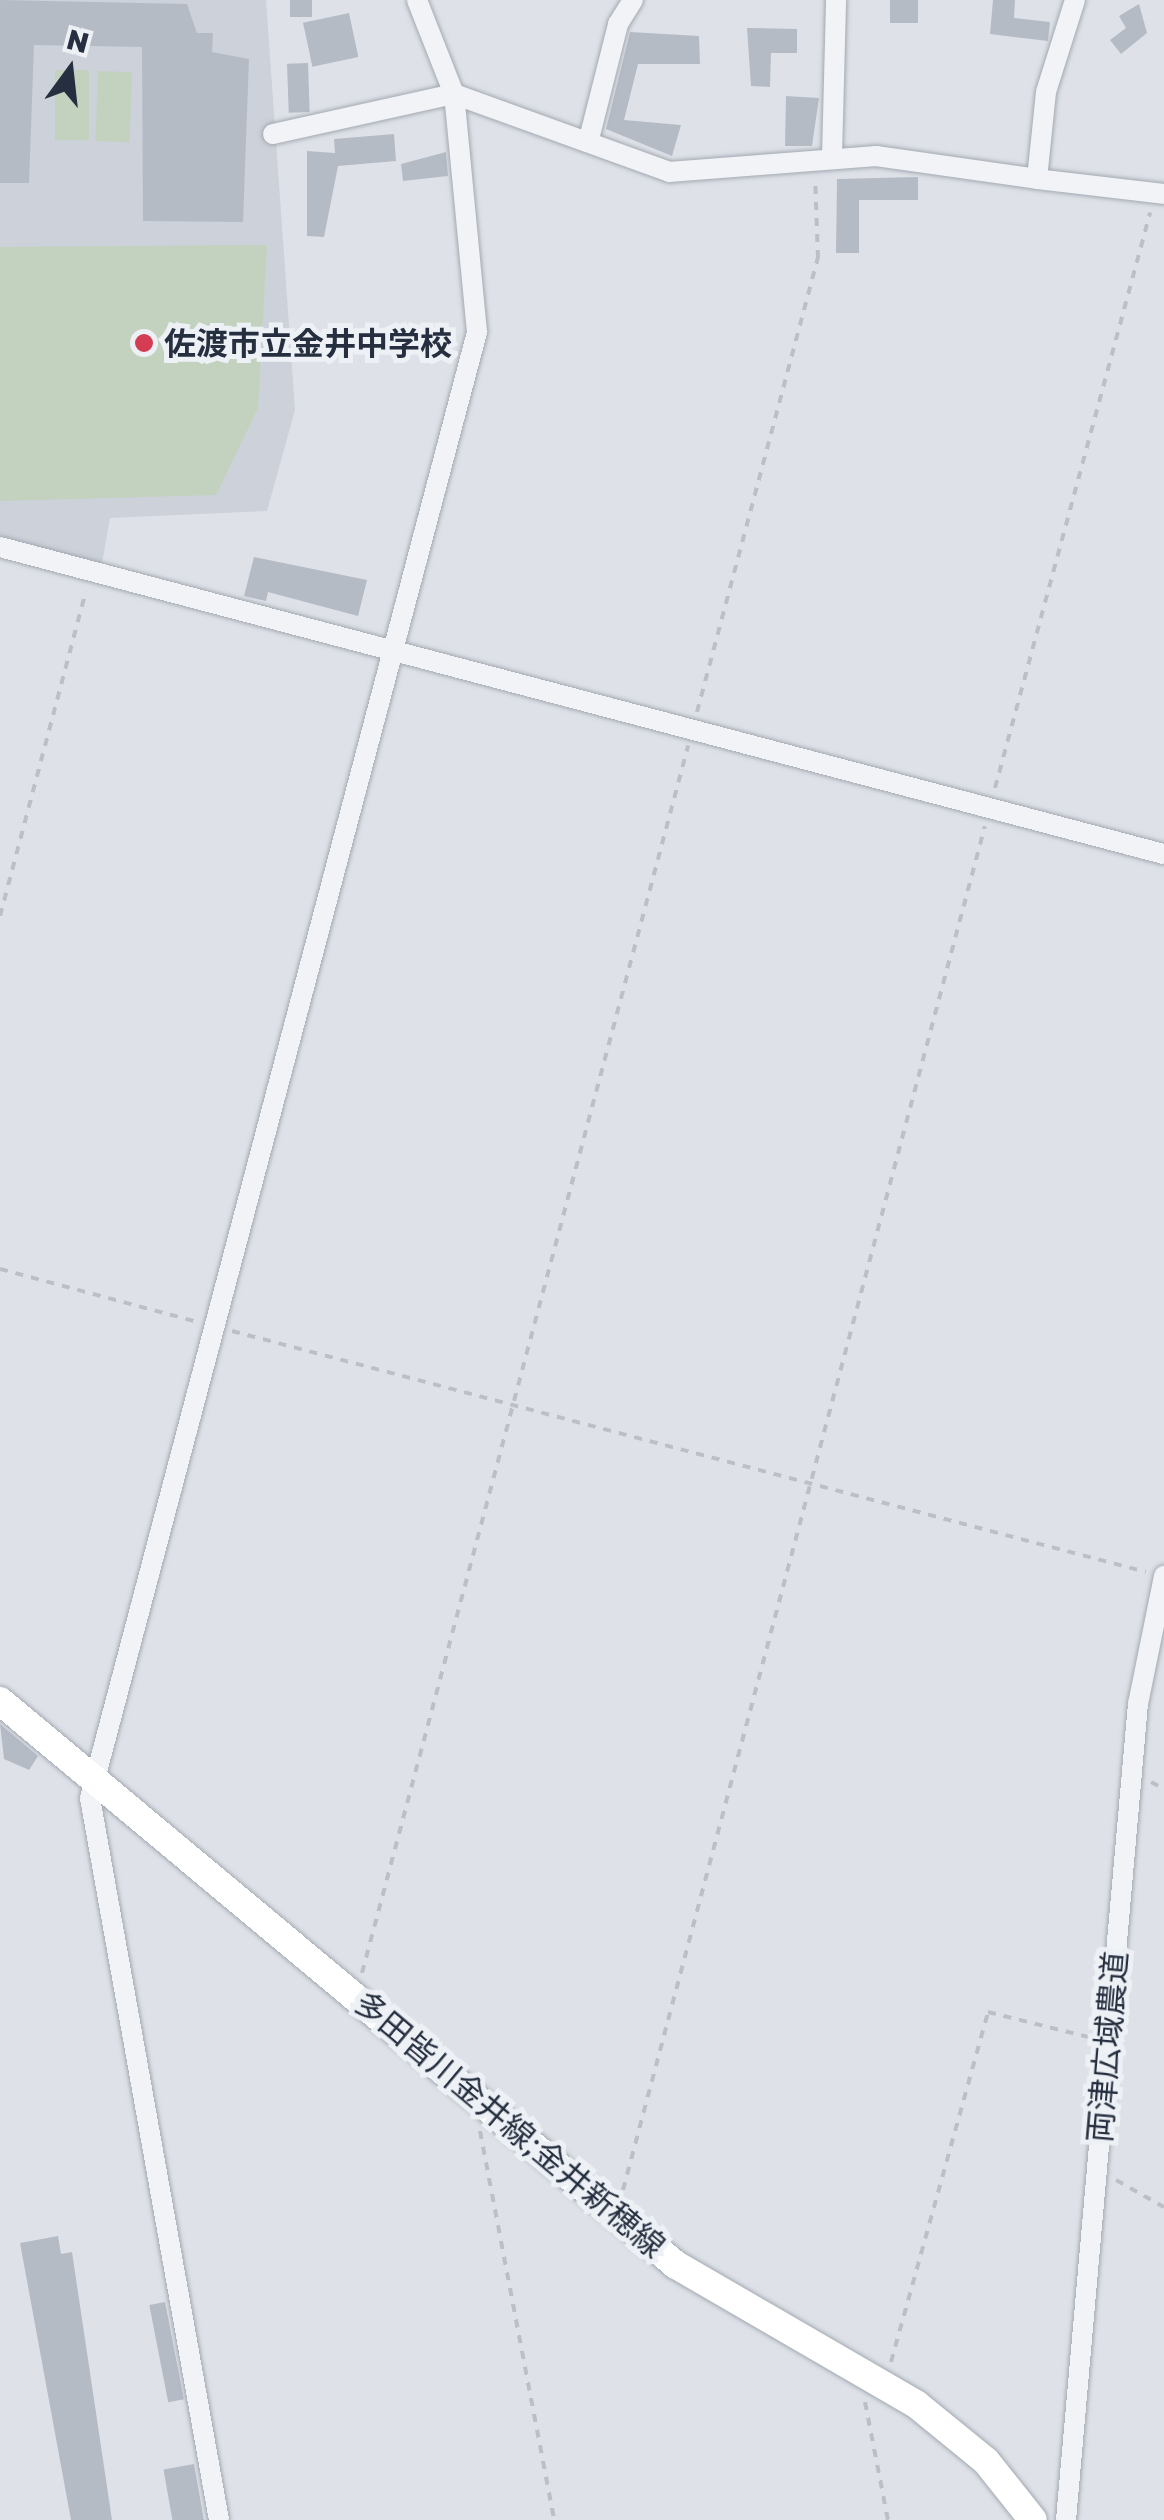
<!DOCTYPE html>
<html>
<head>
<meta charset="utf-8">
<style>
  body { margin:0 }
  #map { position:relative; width:1164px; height:2520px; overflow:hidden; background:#dee2e8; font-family:"Golos Text","Noto Sans JP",sans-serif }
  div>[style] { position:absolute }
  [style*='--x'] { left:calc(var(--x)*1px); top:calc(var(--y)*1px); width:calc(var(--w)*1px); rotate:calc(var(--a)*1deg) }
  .built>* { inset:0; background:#ccd1da }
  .green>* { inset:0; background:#c3d2be; transform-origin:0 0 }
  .building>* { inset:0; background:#b5bbc5; transform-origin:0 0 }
  .path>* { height:4px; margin-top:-2px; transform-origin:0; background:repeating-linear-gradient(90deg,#bcc0c6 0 8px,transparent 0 16px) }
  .roads { filter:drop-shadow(0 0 2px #a3a9b2) drop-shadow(0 0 2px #a3a9b2) }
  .minor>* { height:20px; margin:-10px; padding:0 10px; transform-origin:10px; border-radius:10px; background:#f1f3f6 }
  .secondary>* { height:28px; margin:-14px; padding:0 14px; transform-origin:14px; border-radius:14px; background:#fff }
  .dots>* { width:28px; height:28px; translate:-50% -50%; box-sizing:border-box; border:5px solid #edf1f6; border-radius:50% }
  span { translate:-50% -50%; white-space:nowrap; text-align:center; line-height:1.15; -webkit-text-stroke:10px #edf1f6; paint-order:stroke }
  .poi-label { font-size:32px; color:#262f3f; font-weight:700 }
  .left { translate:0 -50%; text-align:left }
  .street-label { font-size:32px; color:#262f3f }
  .north { position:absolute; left:20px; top:20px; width:100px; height:100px; -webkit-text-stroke:8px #edf1f6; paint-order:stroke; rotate:15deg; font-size:28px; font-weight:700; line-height:40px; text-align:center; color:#262f3f }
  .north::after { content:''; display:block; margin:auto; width:35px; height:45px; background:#262f3f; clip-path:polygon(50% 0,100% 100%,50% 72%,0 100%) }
</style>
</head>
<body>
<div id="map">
  <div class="built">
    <i style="clip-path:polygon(0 0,266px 0,295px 410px,267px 511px,110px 518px,101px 569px,0 542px)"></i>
  </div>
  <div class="green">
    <i style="left:55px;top:70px;width:34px;height:70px"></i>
    <i style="left:98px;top:71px;width:34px;height:70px;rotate:2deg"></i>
    <i style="clip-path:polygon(267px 245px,258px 408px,216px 495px,0 501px,0 247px)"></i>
  </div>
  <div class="building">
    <i style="clip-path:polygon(0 0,187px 4px,197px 33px,213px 33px,212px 52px,249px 59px,243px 222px,143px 221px,142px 47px,34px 45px,29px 183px,0 183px)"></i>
    <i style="left:290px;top:0;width:22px;height:17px"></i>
    <i style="left:890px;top:0;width:28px;height:23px"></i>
    <i style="clip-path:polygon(993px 0,1015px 0,1014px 18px,1050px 22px,1048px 41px,990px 34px)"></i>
    <i style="clip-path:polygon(1139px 4px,1147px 33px,1121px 54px,1110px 40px,1126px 28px,1119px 16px)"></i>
    <i style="left:349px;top:13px;width:45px;height:47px;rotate:78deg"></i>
    <i style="clip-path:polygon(747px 28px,797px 29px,797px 53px,771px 53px,770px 87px,751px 86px)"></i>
    <i style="clip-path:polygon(630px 32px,699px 36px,700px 64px,638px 64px,624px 120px,681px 125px,672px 156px,606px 129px)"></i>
    <i style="left:308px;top:63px;width:49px;height:21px;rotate:88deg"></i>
    <i style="clip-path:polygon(786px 96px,819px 98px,812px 146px,785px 146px)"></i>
    <i style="clip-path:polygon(394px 134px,396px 161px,338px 166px,324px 237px,307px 236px,307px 151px,335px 153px,334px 139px)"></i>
    <i style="clip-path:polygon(446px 152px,448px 176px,403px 181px,401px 164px)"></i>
    <i style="clip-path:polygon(918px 177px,918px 200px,859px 200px,859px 253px,836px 253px,837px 179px)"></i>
    <i style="clip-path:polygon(254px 557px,367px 580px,358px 616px,268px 592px,266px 601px,244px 596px)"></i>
    <i style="clip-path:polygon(0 1724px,38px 1756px,29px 1770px,4px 1759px)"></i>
    <i style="clip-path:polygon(58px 2236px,61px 2254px,72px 2252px,112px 2520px,71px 2520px,20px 2243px)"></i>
    <i style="left:165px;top:2302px;width:99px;height:16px;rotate:79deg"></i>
    <i style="left:194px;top:2464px;width:57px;height:31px;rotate:80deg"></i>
  </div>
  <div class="path">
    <i style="--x:697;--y:712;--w:470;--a:-75.1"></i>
    <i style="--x:818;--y:258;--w:80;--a:-92.1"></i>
    <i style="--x:995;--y:788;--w:596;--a:-74.91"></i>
    <i style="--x:0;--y:916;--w:336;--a:-75.2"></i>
    <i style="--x:0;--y:1269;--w:205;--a:15"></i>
    <i style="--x:232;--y:1331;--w:945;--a:14.77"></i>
    <i style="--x:1151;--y:1782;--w:15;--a:28"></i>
    <i style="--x:362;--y:1973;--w:1270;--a:-75.12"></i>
    <i style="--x:480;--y:2131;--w:396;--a:79.2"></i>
    <i style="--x:1116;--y:2180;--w:55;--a:29.4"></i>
    <i style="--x:623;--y:2190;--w:1411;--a:-75.14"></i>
    <i style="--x:891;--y:2362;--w:363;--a:-74.5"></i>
    <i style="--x:988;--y:2012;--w:107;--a:14"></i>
    <i style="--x:865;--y:2402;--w:120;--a:79"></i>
  </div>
  <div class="roads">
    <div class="minor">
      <i style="--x:1075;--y:0;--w:96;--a:107.5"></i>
      <i style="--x:1046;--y:92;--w:87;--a:95.9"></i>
      <i style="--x:1037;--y:179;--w:128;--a:6.7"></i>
      <i style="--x:273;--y:134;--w:185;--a:-12.5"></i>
      <i style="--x:454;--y:94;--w:229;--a:19.9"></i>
      <i style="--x:669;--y:172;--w:208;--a:-4.4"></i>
      <i style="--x:876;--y:156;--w:163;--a:8.1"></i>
      <i style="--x:589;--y:139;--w:119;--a:-75.8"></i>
      <i style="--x:618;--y:24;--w:28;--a:-58"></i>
      <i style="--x:832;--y:156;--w:156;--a:-88.5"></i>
      <i style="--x:0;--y:547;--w:1204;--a:14.78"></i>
      <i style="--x:219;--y:2520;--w:733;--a:-100.13"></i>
      <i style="--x:90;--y:1798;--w:1516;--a:-75.21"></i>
      <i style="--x:477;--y:332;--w:239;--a:-95.5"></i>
      <i style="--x:454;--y:94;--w:101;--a:-111.5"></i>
      <i style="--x:1066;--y:2520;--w:819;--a:-84.96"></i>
      <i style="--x:1138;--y:1704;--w:131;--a:-78.5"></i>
    </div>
    <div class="secondary">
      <i style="--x:0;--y:1701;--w:880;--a:39.84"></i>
      <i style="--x:676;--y:2265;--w:277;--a:30.1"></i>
      <i style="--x:916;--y:2404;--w:90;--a:39.2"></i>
      <i style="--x:986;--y:2461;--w:75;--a:51.5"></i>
    </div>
  </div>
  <div class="dots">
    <i style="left:144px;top:343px;background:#d33c53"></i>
  </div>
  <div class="poi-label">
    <span class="left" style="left:164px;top:343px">佐渡市立金井中学校</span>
  </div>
  <div class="street-label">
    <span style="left:1107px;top:2047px;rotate:-85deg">両津広域農道</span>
    <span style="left:510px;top:2124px;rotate:40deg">多田皆川金井線;金井新穂線</span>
  </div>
  <div class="north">N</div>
</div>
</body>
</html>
